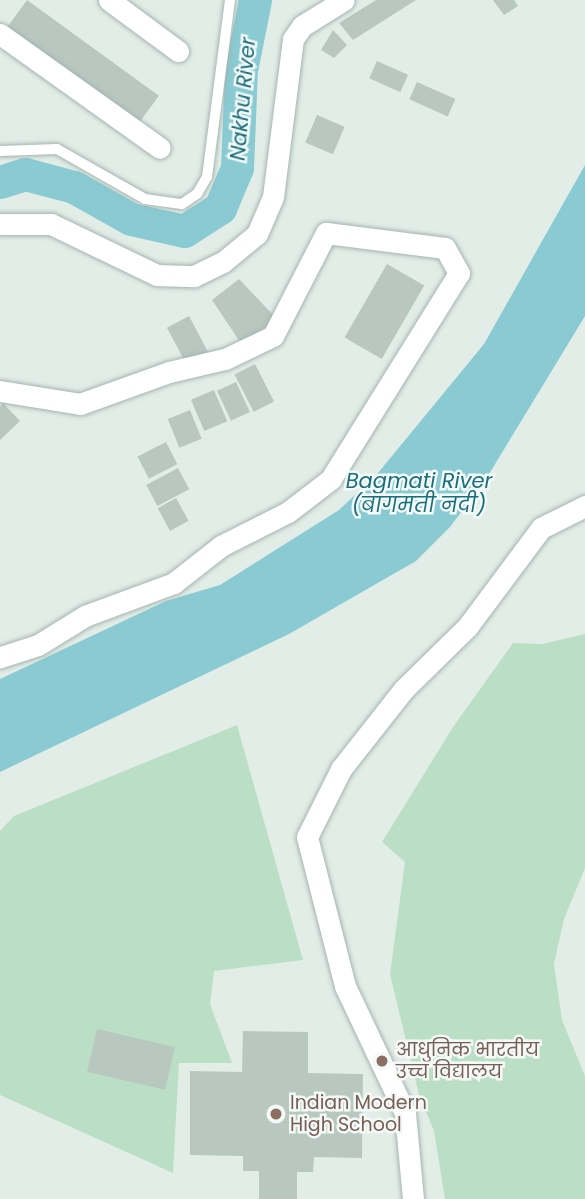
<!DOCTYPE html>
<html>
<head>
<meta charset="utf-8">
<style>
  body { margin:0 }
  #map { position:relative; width:585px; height:1199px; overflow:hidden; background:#e3ede8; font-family:Poppins,"Noto Sans Devanagari",sans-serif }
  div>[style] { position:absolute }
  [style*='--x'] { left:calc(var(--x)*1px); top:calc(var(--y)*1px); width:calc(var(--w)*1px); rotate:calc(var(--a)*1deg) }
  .green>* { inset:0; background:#bbdfc4 }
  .water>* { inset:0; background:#89cad3 }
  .river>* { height:33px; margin:-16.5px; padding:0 16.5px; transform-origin:16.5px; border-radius:16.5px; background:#89cad3 }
  .building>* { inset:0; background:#b8c8c1; transform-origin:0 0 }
  .roads { filter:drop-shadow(0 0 2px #a5b5af) drop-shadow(0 0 2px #a5b5af) }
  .service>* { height:10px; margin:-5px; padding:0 5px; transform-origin:5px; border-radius:5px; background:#fff }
  .minor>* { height:21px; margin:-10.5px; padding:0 10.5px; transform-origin:10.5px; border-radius:10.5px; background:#fff }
  .tertiary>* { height:21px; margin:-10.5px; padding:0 10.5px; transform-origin:10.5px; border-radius:10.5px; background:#fff }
  .dots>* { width:19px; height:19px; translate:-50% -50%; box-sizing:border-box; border:4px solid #f3f9f6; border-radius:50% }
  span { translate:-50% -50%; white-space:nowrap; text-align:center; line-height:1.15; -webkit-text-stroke:5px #f3f9f6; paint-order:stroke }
  .education-label { font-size:19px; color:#785e54 }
  .left { translate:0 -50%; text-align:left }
  .water-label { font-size:21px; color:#1a6f7d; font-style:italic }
</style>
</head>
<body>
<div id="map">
  <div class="green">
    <i style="clip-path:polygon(585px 634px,585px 868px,564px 919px,554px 964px,562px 1020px,585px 1076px,585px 1199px,445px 1199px,434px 1131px,419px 1095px,390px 974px,405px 862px,382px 842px,453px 727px,513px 643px,542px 644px)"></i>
    <i style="clip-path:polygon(237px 725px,303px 960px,214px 971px,210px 1004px,232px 1063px,179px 1063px,173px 1173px,0 1095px,0 831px,14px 816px)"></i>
  </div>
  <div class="water">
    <i style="clip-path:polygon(585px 165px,585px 316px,486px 479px,450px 527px,416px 561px,289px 634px,0 772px,0 679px,166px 601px,220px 585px,339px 510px,378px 473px,484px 344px)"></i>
  </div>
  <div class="river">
    <i style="--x:0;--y:182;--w:26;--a:-18"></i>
    <i style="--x:25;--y:174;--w:51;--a:14.9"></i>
    <i style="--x:74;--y:187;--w:65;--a:29.3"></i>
    <i style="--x:131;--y:219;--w:54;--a:12.8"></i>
    <i style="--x:184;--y:231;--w:43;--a:-32.6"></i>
    <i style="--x:220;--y:208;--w:43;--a:-67"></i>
    <i style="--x:237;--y:168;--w:98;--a:-87.7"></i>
    <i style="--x:241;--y:70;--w:71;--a:-78.7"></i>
  </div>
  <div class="building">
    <i style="left:27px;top:0;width:163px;height:35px;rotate:36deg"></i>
    <i style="clip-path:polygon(376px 0,416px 0,353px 40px,339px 23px)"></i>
    <i style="clip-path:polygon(493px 0,514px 0,518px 6px,504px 15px)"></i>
    <i style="clip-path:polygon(333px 30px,347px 45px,334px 58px,321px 50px)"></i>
    <i style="left:377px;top:61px;width:34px;height:19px;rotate:24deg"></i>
    <i style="left:417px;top:82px;width:42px;height:19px;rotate:24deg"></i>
    <i style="left:317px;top:115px;width:30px;height:30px;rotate:23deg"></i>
    <i style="left:387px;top:264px;width:43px;height:85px;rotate:30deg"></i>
    <i style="clip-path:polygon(239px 279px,277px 319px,242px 345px,212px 300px)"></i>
    <i style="left:189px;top:316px;width:40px;height:25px;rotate:62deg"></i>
    <i style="left:255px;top:364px;width:42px;height:23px;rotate:63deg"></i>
    <i style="left:236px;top:382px;width:33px;height:21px;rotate:65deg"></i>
    <i style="left:214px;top:390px;width:34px;height:25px;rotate:67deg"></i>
    <i style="clip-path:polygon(3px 403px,20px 421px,0 440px,0 407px)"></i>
    <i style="left:190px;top:410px;width:31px;height:24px;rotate:68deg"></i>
    <i style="left:166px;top:442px;width:25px;height:32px;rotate:63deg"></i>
    <i style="left:178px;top:468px;width:24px;height:36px;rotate:62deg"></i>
    <i style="left:176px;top:498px;width:26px;height:21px;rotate:61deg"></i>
    <i style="left:97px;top:1029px;width:80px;height:44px;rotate:13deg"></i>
    <i style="clip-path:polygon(243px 1031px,308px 1032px,308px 1073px,363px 1074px,362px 1158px,314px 1157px,313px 1172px,297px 1172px,297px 1199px,259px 1199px,259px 1171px,243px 1171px,243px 1156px,190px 1155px,190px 1071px,242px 1072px)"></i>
  </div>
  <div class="roads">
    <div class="service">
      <i style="--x:0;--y:151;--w:57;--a:-2"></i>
      <i style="--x:57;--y:149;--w:101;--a:29.6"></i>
      <i style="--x:145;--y:199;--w:37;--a:8"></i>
      <i style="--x:182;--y:204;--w:18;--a:-34"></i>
      <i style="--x:197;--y:194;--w:20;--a:-60"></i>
      <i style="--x:207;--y:177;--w:178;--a:-82.6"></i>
    </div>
    <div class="minor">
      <i style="--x:109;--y:0;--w:86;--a:36.5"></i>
      <i style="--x:0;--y:34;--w:196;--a:35.5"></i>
      <i style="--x:0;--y:224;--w:51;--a:0"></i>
      <i style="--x:51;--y:224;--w:118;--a:25.7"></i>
      <i style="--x:157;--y:275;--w:37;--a:2"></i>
      <i style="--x:194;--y:276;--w:32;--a:-26"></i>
      <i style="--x:223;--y:262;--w:44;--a:-39.5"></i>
      <i style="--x:257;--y:234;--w:40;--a:-66.6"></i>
      <i style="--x:273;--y:197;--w:159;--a:-82.8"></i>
      <i style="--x:293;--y:39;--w:16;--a:-55"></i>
      <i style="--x:302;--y:26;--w:49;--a:-31.8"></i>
      <i style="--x:0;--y:391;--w:81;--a:9.2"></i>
      <i style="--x:80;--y:404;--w:95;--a:-19.8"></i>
      <i style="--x:169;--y:372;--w:57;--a:-13.1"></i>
      <i style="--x:225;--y:359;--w:53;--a:-25.6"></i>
      <i style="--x:273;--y:336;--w:116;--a:-62.8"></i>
      <i style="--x:326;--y:233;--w:120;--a:7.2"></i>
      <i style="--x:445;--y:248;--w:29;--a:61"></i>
      <i style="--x:459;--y:273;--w:243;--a:121.9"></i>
      <i style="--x:331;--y:479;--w:54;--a:142.5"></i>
      <i style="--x:288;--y:512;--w:75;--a:153.1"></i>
      <i style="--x:221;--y:546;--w:60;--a:141.8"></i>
      <i style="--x:174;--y:583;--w:95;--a:159.7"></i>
      <i style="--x:85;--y:616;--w:55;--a:148.3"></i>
      <i style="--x:38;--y:645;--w:40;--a:162"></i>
    </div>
    <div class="tertiary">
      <i style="--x:413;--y:1199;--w:86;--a:-95.3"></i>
      <i style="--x:405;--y:1113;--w:140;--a:-115.3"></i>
      <i style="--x:345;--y:986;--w:154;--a:-104.3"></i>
      <i style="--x:307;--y:837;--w:76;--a:-63.4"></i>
      <i style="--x:341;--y:769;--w:102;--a:-51.8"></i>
      <i style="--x:404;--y:689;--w:90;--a:-44.5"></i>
      <i style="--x:468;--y:626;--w:122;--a:-53.3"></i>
      <i style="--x:541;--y:528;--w:49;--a:-26.6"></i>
    </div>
  </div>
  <div class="dots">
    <i style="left:382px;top:1061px;background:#8d6e63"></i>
    <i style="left:276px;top:1114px;background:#8d6e63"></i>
  </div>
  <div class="education-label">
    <span class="left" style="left:396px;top:1061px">आधुनिक भारतीय<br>उच्च विद्यालय</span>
    <span class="left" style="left:290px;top:1114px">Indian Modern<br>High School</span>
  </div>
  <div class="water-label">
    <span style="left:243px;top:99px;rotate:-85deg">Nakhu River</span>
    <span style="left:419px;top:493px">Bagmati River<br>(बागमती नदी)</span>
  </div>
</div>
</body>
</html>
